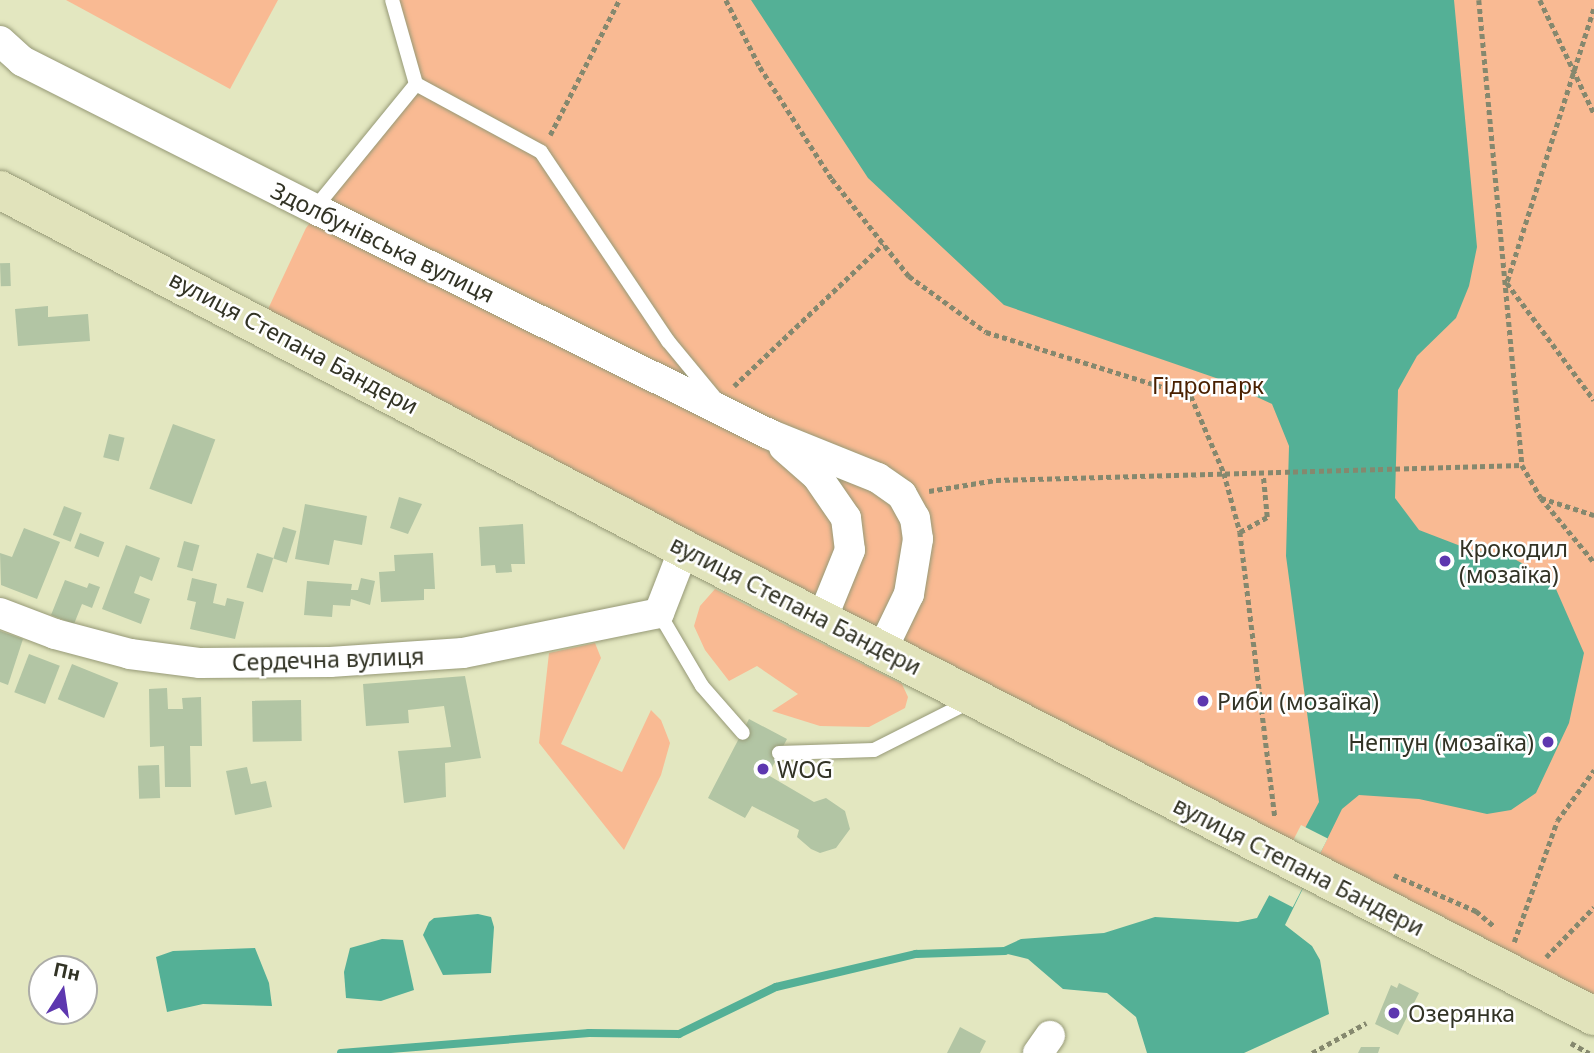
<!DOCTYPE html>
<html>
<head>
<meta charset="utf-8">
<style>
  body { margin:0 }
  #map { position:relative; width:1594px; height:1053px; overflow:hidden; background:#e3e7c0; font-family:"Noto Sans",sans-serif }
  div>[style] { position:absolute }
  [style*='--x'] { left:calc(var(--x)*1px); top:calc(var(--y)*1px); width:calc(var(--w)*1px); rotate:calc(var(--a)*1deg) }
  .green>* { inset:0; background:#f9ba93 }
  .water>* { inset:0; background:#54b096 }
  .pier>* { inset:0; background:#e3e7c0; transform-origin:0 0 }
  .stream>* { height:8px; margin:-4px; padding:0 4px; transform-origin:4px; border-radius:4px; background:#54b096 }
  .building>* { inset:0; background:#b2c5a4; transform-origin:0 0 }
  .path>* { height:4.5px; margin-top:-2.25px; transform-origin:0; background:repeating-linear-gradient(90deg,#85886e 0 5px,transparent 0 8.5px) }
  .roads { filter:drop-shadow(0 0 2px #969976) drop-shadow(0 0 2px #969976) }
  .service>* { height:14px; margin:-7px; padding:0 7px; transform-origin:7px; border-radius:7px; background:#fff }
  .minor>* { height:30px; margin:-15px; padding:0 15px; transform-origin:15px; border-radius:15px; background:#fff }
  .secondary>* { height:38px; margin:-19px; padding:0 19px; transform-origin:19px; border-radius:19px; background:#e1e3bb }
  .dots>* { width:19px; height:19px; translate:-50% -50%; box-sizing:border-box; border:4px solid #fff; border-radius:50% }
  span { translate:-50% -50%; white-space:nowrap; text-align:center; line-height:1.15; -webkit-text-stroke:5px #fff; paint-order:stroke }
  .street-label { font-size:23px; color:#323325 }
  .park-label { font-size:23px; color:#4a2000 }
  .poi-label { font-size:23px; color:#323325 }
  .left { translate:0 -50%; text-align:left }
  .right { translate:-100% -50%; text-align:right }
  .north { position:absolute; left:28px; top:955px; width:70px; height:70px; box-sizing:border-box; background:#fff; border:2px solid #adada8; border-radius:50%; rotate:12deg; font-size:19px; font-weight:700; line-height:28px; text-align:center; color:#323325 }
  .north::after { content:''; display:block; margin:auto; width:24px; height:32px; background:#5d37af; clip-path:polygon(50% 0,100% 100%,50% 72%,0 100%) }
</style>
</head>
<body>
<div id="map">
  <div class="green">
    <i style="clip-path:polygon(66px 0,278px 0,230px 89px)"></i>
    <i style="clip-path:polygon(392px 0,1594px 0,1594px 1016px,261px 324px,306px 228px,416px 84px)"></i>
    <i style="clip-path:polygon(715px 589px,902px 684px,908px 697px,905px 708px,869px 727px,820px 726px,772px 711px,798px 694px,757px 666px,729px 681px,705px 650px,694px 626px,700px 606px)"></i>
    <i style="clip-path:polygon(595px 643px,601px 658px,561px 744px,622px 772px,651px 710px,661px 720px,670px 743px,661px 775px,624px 850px,539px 743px,549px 653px)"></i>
  </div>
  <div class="water">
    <i style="clip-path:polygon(751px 0,1454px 0,1477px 247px,1469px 286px,1456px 318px,1417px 356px,1398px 390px,1395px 498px,1419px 530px,1471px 550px,1509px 556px,1552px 580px,1584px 653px,1569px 723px,1536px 793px,1511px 810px,1487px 814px,1419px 799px,1359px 795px,1342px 809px,1285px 925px,1312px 946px,1320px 960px,1329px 1014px,1244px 1053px,1147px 1053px,1136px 1017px,1107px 993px,1063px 989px,1028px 959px,995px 951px,1021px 939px,1104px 933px,1155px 917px,1238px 922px,1257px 918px,1319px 802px,1286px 556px,1289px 446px,1272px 404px,1216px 378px,1004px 305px,868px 178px)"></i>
    <i style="clip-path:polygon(478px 914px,491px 917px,494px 927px,491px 973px,443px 975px,423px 935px,429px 922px,434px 918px)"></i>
    <i style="clip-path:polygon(382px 939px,403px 940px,414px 990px,381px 1001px,346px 998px,344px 972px,350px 948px)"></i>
    <i style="clip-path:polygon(255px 948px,269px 983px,272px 1006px,203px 1004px,167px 1012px,156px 957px,173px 951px)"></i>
  </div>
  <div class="pier">
    <i style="left:1301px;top:825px;width:30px;height:77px;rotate:27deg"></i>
  </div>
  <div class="stream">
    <i style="--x:341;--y:1053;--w:249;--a:-4.6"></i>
    <i style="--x:589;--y:1033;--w:90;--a:0.6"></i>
    <i style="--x:679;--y:1034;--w:108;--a:-25.9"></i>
    <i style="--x:776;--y:987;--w:144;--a:-13.3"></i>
    <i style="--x:916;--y:954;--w:89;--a:-1.9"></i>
  </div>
  <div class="building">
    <i style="left:10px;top:263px;width:23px;height:10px;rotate:88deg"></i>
    <i style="clip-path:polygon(48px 306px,48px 317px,88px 314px,90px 341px,18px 346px,15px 309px)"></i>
    <i style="left:173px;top:424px;width:45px;height:69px;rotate:20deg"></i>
    <i style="left:109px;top:434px;width:16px;height:24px;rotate:14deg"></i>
    <i style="clip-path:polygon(399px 497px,422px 504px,408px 534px,390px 528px)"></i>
    <i style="clip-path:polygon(305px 504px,367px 516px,362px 545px,334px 540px,329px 565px,295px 559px)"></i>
    <i style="left:64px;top:506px;width:19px;height:31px;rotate:21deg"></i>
    <i style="clip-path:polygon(523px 524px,525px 564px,511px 564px,512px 572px,496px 573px,495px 565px,481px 566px,479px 527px)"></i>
    <i style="left:283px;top:527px;width:14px;height:33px;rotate:17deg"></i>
    <i style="clip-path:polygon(24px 528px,60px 542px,37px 599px,1px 585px,0 553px,12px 557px)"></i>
    <i style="left:80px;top:533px;width:26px;height:16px;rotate:21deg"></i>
    <i style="left:184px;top:541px;width:16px;height:27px;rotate:15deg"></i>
    <i style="clip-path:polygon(126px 545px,160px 558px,152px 581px,140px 576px,134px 593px,150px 599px,141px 624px,102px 609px)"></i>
    <i style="left:257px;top:553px;width:17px;height:36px;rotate:17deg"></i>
    <i style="clip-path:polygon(433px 553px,435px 589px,424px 589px,424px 600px,381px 602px,379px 572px,395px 571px,394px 555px)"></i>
    <i style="clip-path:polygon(192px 578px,217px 584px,213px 603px,225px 606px,227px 598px,244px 602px,235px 639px,190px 629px,196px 602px,187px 600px)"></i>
    <i style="clip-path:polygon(361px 578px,375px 581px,370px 605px,351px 599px,350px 606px,333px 605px,332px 617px,304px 615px,307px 581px,352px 584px,351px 590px,358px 590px)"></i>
    <i style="clip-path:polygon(65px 580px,87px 588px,89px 583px,100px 587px,92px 608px,82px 604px,74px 624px,51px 615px)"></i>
    <i style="clip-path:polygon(0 631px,23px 639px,8px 685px,0 682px)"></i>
    <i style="left:29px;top:654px;width:33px;height:41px;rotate:21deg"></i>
    <i style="left:72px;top:664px;width:50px;height:38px;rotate:22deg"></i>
    <i style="clip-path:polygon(465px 676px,481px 758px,445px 763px,446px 797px,404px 803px,398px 751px,451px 747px,444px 706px,408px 710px,409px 723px,366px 726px,363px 684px)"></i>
    <i style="clip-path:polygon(167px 688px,168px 709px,183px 709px,182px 698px,201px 697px,202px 746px,190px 746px,191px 787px,165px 787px,164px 746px,150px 747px,149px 689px)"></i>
    <i style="left:301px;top:700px;width:41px;height:49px;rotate:89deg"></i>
    <i style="clip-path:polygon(749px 719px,787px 739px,768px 775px,814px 802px,826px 798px,845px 811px,850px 829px,836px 848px,820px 853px,811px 849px,797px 837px,799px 830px,752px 806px,745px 818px,708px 798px)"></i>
    <i style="left:159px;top:765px;width:33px;height:21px;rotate:88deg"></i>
    <i style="clip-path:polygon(247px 767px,251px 784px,266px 781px,272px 807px,235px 815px,226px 771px)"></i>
    <i style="clip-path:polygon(1399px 983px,1419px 993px,1398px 1035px,1375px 1024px,1391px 985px,1397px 988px)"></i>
    <i style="clip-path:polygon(960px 1027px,986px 1041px,980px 1053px,947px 1053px)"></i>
    <i style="clip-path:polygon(1361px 1047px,1380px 1047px,1378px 1053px,1358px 1053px)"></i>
  </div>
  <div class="path">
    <i style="--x:726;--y:0;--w:75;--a:63.1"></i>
    <i style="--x:760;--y:67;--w:133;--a:57.3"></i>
    <i style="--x:832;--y:179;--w:124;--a:51.6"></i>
    <i style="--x:909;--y:276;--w:95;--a:36"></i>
    <i style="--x:986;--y:332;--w:215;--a:17.3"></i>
    <i style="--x:1191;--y:396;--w:84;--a:66.8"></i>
    <i style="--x:1224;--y:473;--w:61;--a:74.8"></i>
    <i style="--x:1240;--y:532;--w:286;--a:83"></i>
    <i style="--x:1479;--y:0;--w:467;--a:84.7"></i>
    <i style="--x:1522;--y:465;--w:38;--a:60"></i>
    <i style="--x:1541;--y:498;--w:83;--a:50.4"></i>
    <i style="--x:1540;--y:0;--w:125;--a:64.5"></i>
    <i style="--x:1594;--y:9;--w:287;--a:107.6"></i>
    <i style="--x:1507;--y:283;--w:146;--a:53.4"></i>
    <i style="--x:550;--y:135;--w:152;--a:-62.9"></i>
    <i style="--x:734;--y:386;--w:206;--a:-43.6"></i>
    <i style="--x:929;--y:491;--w:68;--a:-9.3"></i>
    <i style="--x:996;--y:480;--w:526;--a:-1.63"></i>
    <i style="--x:1541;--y:498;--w:56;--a:17.8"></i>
    <i style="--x:1240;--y:532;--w:31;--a:-29"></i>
    <i style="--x:1267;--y:517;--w:42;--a:-95.4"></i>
    <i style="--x:1394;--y:875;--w:90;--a:23.7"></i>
    <i style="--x:1476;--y:911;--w:23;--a:40"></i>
    <i style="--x:1514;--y:942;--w:128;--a:-70.4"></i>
    <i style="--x:1557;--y:821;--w:63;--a:-54"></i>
    <i style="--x:1546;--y:957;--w:69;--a:-46.2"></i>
    <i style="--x:1571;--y:1043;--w:21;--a:29"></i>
    <i style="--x:1312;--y:1053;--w:62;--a:-29.1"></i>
  </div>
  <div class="roads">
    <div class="service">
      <i style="--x:416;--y:84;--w:142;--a:28.5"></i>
      <i style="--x:541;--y:152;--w:228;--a:56.1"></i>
      <i style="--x:668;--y:341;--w:74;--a:50.5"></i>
      <i style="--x:315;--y:208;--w:160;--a:-50.8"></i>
      <i style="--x:416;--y:84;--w:87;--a:-105.9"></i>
      <i style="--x:659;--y:613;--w:85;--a:59.5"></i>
      <i style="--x:702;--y:686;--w:62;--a:48.9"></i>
      <i style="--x:779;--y:753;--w:95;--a:-1.8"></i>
      <i style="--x:874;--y:750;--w:106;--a:-26.8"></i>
    </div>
    <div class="minor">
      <i style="--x:0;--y:41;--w:30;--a:42"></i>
      <i style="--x:22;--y:61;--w:333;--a:26.8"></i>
      <i style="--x:319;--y:211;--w:504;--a:26.36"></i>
      <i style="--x:771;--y:435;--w:115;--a:21.9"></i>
      <i style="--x:878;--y:478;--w:29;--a:35"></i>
      <i style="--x:902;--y:495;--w:26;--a:61"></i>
      <i style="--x:915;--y:518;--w:21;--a:82"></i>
      <i style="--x:918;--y:539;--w:56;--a:99.3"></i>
      <i style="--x:909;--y:594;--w:62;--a:115.7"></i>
      <i style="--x:784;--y:447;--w:44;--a:41.3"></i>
      <i style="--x:817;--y:476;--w:51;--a:55.4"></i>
      <i style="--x:846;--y:518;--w:32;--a:83"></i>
      <i style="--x:850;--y:550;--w:74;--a:112.1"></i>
      <i style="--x:0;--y:613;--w:59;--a:20.9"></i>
      <i style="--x:55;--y:634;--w:78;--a:14.9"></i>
      <i style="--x:130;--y:654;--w:71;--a:7.3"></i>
      <i style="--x:200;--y:663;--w:130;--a:-0.4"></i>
      <i style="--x:330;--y:662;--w:133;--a:-3.9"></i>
      <i style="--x:463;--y:653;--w:200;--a:-11.5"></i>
      <i style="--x:659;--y:613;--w:69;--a:-68.7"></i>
      <i style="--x:1038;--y:1053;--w:21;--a:-55"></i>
    </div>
    <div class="secondary">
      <i style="--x:0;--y:190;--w:772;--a:27.69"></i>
      <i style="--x:684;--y:549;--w:1023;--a:27.17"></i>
    </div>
  </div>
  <div class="dots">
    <i style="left:1445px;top:561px;background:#5d37af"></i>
    <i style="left:1203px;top:701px;background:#5d37af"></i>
    <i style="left:1548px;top:742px;background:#5d37af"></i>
    <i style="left:763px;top:769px;background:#5d37af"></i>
    <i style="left:1394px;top:1013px;background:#5d37af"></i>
  </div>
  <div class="street-label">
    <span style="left:383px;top:242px;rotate:26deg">Здолбунівська вулиця</span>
    <span style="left:294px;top:342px;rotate:28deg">вулиця Степана Бандери</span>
    <span style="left:796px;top:605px;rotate:27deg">вулиця Степана Бандери</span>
    <span style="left:328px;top:659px;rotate:-2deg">Сердечна вулиця</span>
    <span style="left:1299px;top:866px;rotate:27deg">вулиця Степана Бандери</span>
  </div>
  <div class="park-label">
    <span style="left:1208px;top:385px">Гідропарк</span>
  </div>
  <div class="poi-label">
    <span class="left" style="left:1459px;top:561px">Крокодил<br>(мозаїка)</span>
    <span class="left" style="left:1217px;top:701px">Риби (мозаїка)</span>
    <span class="right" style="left:1534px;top:742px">Нептун (мозаїка)</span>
    <span class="left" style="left:777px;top:769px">WOG</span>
    <span class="left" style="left:1408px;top:1013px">Озерянка</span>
  </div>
  <div class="north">Пн</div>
</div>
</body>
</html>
